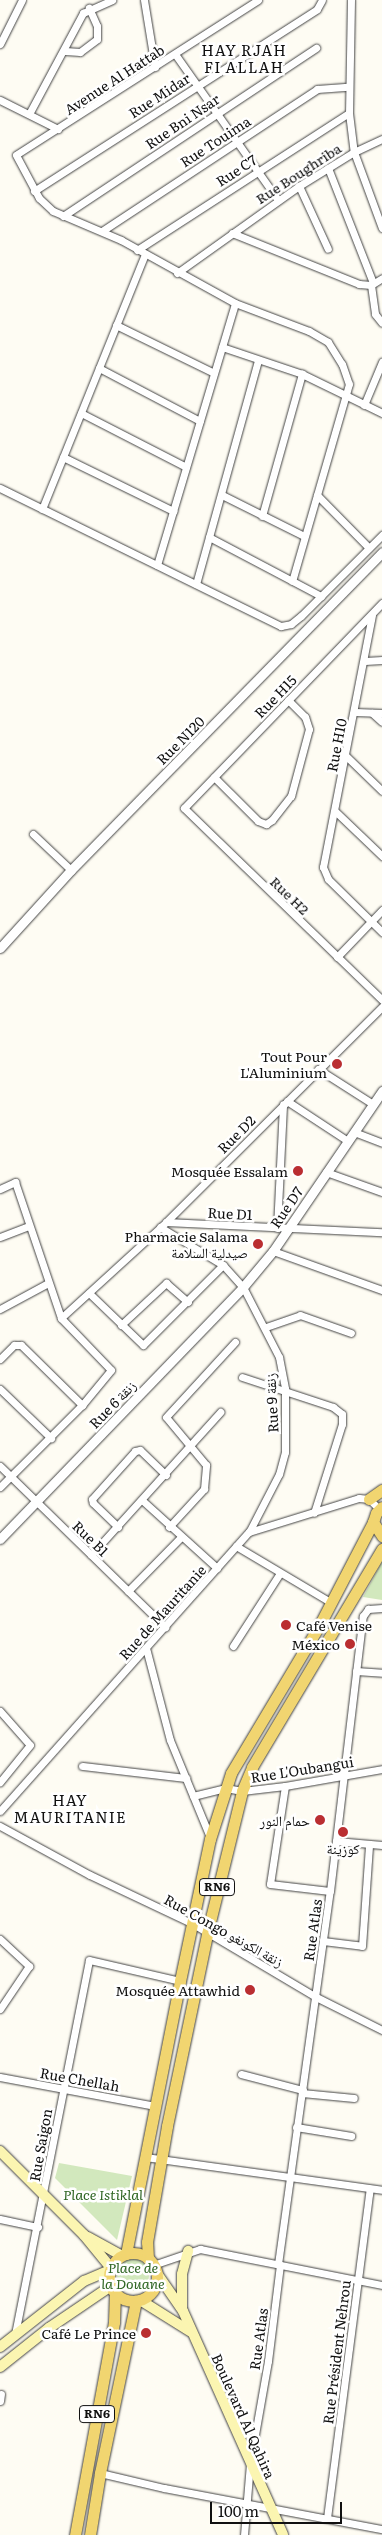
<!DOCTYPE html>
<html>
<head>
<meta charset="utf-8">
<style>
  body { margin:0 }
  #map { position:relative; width:382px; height:2535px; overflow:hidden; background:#fefcf3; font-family:Literata,"Noto Naskh Arabic",serif }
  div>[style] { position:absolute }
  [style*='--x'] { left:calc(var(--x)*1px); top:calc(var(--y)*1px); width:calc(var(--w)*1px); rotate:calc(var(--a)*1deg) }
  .green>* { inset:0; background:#d2e8bd }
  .round { border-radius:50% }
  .roads { filter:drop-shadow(0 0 1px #434343) drop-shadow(0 0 1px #434343) }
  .minor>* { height:7px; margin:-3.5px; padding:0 3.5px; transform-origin:3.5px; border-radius:3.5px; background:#fff }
  .tertiary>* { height:9px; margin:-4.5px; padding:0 4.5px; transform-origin:4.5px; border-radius:4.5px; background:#fff }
  .secondary>* { height:10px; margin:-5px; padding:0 5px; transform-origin:5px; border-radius:5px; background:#fbf5b1 }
  .primary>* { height:11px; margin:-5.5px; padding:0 5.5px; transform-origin:5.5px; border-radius:5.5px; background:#f1d570 }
  .primary>.ring { margin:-5.5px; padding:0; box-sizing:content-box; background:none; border:11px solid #f1d570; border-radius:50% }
  .dots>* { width:14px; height:14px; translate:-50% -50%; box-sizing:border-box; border:2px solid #fff; border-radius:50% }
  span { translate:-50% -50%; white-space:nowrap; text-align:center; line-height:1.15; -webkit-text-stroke:5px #fff; paint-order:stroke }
  .shield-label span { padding:1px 4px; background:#fff; border:1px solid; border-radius:4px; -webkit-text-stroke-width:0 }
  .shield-label { font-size:12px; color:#101010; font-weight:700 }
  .street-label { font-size:14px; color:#101010 }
  .poi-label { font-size:14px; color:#101010 }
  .right { translate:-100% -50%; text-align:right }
  .left { translate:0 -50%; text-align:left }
  .park-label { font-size:14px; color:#2e6522; font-style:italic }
  .neighbourhood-label { font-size:15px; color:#101010; letter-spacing:1px }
  .scale { position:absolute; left:210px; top:2502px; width:132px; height:22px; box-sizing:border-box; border:2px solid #101010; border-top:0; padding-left:6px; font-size:15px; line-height:18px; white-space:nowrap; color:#101010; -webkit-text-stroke:4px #fff; paint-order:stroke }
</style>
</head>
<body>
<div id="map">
  <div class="green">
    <i style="clip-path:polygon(382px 1562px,382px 1600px,363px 1597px)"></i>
    <i style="clip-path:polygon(59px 2163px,132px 2176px,117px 2240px,55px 2178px)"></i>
    <i class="round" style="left:117px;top:2259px;width:32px;height:32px"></i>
  </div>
  <div class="roads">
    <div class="minor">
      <i style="--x:144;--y:0;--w:68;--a:80.7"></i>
      <i style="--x:258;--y:0;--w:287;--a:147.4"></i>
      <i style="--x:16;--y:155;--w:49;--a:61.9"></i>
      <i style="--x:39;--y:198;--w:19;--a:43"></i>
      <i style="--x:53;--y:211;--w:74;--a:23.1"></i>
      <i style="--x:121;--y:240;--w:130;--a:28.9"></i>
      <i style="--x:235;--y:303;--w:79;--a:20.7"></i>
      <i style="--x:309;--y:331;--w:22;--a:30"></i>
      <i style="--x:328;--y:342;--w:26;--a:58"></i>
      <i style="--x:342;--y:364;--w:21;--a:71"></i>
      <i style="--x:349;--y:384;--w:205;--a:106.1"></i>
      <i style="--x:351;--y:0;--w:113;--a:91"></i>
      <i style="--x:349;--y:113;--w:39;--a:83"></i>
      <i style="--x:354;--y:152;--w:81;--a:69.8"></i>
      <i style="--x:0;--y:44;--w:49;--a:-63.4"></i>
      <i style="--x:65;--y:51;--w:15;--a:4"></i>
      <i style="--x:80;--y:52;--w:21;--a:-37"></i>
      <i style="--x:97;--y:39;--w:13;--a:-90"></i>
      <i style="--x:97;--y:26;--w:20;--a:-114"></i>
      <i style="--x:175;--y:54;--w:179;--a:54.8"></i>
      <i style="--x:0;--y:100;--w:65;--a:26.6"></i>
      <i style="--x:29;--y:114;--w:115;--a:-61.9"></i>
      <i style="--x:83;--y:13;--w:32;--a:-24"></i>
      <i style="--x:328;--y:168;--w:123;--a:68.6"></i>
      <i style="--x:299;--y:186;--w:69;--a:65.3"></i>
      <i style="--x:34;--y:191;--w:336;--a:-32.7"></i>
      <i style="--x:317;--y:9;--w:10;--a:-61"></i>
      <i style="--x:63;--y:216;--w:304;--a:-33.6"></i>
      <i style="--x:102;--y:231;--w:258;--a:-33.4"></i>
      <i style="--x:317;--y:89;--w:31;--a:-4"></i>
      <i style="--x:232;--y:233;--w:137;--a:21.9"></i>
      <i style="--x:359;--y:284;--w:12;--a:5"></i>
      <i style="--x:371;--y:285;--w:13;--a:-32"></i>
      <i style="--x:137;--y:250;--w:252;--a:-32.9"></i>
      <i style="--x:177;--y:273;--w:150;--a:-35.5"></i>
      <i style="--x:299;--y:186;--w:65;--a:-31.7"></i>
      <i style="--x:354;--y:152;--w:31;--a:-25"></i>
      <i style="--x:371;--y:285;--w:29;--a:82"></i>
      <i style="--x:375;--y:314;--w:11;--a:52"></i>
      <i style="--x:116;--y:325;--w:109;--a:26.1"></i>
      <i style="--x:222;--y:347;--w:84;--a:18.6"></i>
      <i style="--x:302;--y:374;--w:89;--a:26"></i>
      <i style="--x:99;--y:368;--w:114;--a:27.7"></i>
      <i style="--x:364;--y:405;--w:47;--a:-67.3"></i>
      <i style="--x:81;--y:413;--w:118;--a:27.2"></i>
      <i style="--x:63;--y:457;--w:123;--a:26.1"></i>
      <i style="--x:0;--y:488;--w:313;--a:26.2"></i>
      <i style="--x:281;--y:626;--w:10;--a:-11"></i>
      <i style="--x:291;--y:624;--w:13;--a:-39"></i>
      <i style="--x:301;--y:616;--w:115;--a:-45"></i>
      <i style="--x:222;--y:495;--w:92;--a:26.6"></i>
      <i style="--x:317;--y:495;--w:74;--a:45.5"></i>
      <i style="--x:42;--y:509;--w:275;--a:-68"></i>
      <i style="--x:262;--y:516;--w:148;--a:-74.3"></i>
      <i style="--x:209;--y:537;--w:127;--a:27.8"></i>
      <i style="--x:157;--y:565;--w:273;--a:-73.4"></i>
      <i style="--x:196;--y:584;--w:232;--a:-74.5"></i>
      <i style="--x:382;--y:603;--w:285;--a:134"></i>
      <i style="--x:184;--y:808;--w:276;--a:44.1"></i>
      <i style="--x:372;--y:615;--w:257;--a:101"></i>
      <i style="--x:323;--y:867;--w:13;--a:67"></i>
      <i style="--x:328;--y:879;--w:76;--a:44.5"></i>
      <i style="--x:365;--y:661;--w:17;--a:-3"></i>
      <i style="--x:355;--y:712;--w:27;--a:2"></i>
      <i style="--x:372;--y:713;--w:13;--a:42"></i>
      <i style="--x:346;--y:756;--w:50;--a:44.2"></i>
      <i style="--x:214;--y:777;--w:62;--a:45"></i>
      <i style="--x:258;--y:821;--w:9;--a:21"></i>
      <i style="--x:266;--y:824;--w:7;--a:-34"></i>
      <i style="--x:272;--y:820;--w:31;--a:-52"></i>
      <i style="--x:291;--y:796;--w:69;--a:-75"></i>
      <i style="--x:309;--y:729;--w:13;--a:-108"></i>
      <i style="--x:305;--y:717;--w:24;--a:-135"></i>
      <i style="--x:336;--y:812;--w:64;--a:43.7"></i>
      <i style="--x:33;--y:834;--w:52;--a:43.5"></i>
      <i style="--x:337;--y:957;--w:65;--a:-46.2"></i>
      <i style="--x:318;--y:1069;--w:65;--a:32.5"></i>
      <i style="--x:287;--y:1101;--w:73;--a:33.3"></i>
      <i style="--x:354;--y:1132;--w:30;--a:21"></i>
      <i style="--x:326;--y:1172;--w:59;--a:19.7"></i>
      <i style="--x:0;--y:1189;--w:17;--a:-25"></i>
      <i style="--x:15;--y:1182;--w:144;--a:71.3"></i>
      <i style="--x:61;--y:1318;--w:72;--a:46.1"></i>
      <i style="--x:111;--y:1370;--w:45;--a:129.6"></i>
      <i style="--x:82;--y:1405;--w:116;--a:135"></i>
      <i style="--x:166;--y:1222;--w:216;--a:2.7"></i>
      <i style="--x:160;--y:1227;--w:74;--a:31.1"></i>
      <i style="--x:223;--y:1265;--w:30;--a:48"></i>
      <i style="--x:243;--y:1287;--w:79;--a:62.8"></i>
      <i style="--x:279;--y:1357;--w:33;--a:79"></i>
      <i style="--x:285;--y:1389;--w:63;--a:90"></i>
      <i style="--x:285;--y:1452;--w:23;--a:105"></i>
      <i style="--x:279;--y:1474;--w:65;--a:117.3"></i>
      <i style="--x:277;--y:1228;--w:124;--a:-87.2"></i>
      <i style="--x:0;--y:1237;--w:30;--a:-21"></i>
      <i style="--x:273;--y:1251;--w:116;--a:19.7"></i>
      <i style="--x:89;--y:1293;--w:75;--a:43.9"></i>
      <i style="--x:143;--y:1345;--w:113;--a:-45"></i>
      <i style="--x:0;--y:1309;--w:55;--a:-28.4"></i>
      <i style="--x:61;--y:1318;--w:142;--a:-42.4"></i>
      <i style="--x:166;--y:1222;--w:305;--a:-44.9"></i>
      <i style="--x:121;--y:1325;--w:62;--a:-43"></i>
      <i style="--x:166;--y:1283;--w:29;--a:41"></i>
      <i style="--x:266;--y:1327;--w:36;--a:-19"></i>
      <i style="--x:300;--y:1315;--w:54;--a:19.4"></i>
      <i style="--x:0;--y:1359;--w:20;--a:-45"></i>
      <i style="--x:14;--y:1345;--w:7;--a:0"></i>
      <i style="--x:21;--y:1345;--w:86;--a:44.5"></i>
      <i style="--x:242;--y:1377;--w:96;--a:18.2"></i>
      <i style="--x:333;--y:1407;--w:11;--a:38"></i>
      <i style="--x:342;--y:1414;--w:10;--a:90"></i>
      <i style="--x:342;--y:1424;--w:93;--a:107.5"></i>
      <i style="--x:0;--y:1389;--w:71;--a:43.9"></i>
      <i style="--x:0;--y:1466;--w:231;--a:44.3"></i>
      <i style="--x:143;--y:1501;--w:100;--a:42.2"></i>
      <i style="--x:118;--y:1527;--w:35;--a:-136"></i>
      <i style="--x:93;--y:1503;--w:4;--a:-104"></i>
      <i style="--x:92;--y:1499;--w:64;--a:-48.1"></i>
      <i style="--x:135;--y:1451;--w:5;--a:-11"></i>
      <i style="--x:140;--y:1450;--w:36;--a:44"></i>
      <i style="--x:169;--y:1527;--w:52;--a:-47.4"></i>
      <i style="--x:204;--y:1489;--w:24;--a:-85"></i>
      <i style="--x:206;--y:1465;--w:62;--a:-129.8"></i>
      <i style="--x:166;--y:1417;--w:102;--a:-47.4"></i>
      <i style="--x:236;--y:1546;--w:112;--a:30.7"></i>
      <i style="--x:91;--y:1555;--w:193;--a:-47.9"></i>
      <i style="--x:128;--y:1591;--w:76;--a:-45.5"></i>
      <i style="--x:233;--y:1646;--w:87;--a:-57.2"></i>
      <i style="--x:146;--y:1648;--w:95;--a:75.4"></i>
      <i style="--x:170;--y:1740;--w:105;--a:67.6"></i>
      <i style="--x:356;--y:1671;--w:26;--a:4"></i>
      <i style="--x:0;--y:1711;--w:45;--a:48.6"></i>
      <i style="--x:30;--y:1745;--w:48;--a:129"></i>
      <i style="--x:82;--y:1766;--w:105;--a:6.6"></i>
      <i style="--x:285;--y:1786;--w:99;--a:98.7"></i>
      <i style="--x:270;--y:1884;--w:60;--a:6.7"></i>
      <i style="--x:193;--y:1796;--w:34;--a:-14"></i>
      <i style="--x:226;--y:1788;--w:16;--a:11"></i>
      <i style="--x:242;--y:1791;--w:43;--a:-6.6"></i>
      <i style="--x:285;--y:1786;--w:98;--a:-9.9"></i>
      <i style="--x:0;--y:1811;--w:374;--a:-48.3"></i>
      <i style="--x:249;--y:1532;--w:115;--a:-17.2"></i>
      <i style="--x:359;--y:1498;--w:10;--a:6"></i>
      <i style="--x:369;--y:1499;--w:14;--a:45"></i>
      <i style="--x:0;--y:1826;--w:102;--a:28.6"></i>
      <i style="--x:90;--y:1875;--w:114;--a:25.4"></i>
      <i style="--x:193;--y:1924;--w:143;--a:30.7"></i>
      <i style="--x:316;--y:1997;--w:74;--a:26.6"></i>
      <i style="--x:336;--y:1841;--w:46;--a:5"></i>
      <i style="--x:0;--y:1939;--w:40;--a:43"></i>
      <i style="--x:29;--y:1966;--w:52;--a:124"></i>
      <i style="--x:323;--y:1941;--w:39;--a:7"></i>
      <i style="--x:362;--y:1946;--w:101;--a:-86"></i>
      <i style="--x:241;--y:2074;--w:64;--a:14.5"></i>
      <i style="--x:0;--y:2077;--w:158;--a:10.6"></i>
      <i style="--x:302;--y:2093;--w:52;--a:5.5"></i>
      <i style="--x:296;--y:2127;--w:56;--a:9.3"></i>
      <i style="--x:145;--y:2157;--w:239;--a:7.9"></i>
      <i style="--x:0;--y:2219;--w:39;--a:12"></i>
      <i style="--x:278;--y:2264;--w:377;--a:-82.1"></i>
      <i style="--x:330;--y:1891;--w:277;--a:-83.2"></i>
      <i style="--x:363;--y:1616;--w:9;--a:-54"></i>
      <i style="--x:368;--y:1609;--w:14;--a:-4"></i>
      <i style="--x:153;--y:2265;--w:50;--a:-18.8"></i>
      <i style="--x:200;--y:2249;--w:186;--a:11.2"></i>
      <i style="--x:15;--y:2334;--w:381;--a:-78.8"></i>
      <i style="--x:89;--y:1960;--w:93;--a:13"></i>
      <i style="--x:0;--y:2401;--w:7;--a:-82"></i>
      <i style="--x:100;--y:2473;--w:66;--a:13.2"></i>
      <i style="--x:164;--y:2488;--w:222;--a:10.7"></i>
      <i style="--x:327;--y:2518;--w:332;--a:-82.6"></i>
      <i style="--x:244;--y:2535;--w:72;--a:-85.2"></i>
      <i style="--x:250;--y:2463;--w:104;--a:-80"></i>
      <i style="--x:268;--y:2361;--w:97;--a:-82.9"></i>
    </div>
    <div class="tertiary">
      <i style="--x:0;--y:948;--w:105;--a:-47.7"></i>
      <i style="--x:71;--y:870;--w:445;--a:-45.6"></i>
      <i style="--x:0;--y:1539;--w:350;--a:-46"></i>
      <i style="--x:243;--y:1287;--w:47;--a:-50.2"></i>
      <i style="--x:273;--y:1251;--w:194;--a:-55.7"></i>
    </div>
    <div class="secondary">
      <i style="--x:0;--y:2151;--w:119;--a:45"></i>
      <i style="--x:84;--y:2235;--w:43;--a:50.7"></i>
      <i style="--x:88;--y:2237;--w:39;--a:29"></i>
      <i style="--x:156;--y:2272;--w:47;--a:55.3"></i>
      <i style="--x:183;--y:2311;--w:245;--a:65.9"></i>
      <i style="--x:140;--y:2300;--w:60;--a:32.1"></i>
      <i style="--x:182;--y:2308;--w:34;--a:-90"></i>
      <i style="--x:182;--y:2274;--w:24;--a:-75"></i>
      <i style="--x:0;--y:2347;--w:107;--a:-38.2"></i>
      <i style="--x:84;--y:2281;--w:28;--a:-23"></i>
      <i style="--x:0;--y:2367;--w:63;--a:-38.5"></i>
      <i style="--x:49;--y:2328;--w:75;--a:-34.1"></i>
    </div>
    <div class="primary">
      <i style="--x:369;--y:1499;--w:16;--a:-35"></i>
      <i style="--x:382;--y:1507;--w:8;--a:135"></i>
      <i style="--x:376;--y:1513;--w:9;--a:108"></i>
      <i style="--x:373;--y:1522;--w:17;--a:57"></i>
      <i class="ring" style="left:109px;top:2253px;width:37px;height:37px"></i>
      <i style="--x:126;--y:2254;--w:278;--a:-78.8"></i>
      <i style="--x:180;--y:1981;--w:145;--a:-78.1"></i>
      <i style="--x:210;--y:1839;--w:69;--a:-72.3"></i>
      <i style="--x:231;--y:1773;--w:174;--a:-59.1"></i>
      <i style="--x:320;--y:1624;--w:115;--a:-62.5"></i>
      <i style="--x:148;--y:2259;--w:17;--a:-93"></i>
      <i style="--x:147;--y:2242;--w:118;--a:-80.2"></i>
      <i style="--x:167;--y:2126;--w:196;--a:-78.2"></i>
      <i style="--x:207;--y:1934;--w:147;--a:-76.2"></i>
      <i style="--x:242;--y:1791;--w:26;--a:-67"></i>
      <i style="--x:252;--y:1767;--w:254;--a:-59.2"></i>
      <i style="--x:75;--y:2535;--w:217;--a:-79.6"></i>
      <i style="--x:114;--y:2322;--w:29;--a:-88"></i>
      <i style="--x:90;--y:2535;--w:63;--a:-80.8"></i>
      <i style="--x:100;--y:2473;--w:176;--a:-78.2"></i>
    </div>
  </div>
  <div class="dots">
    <i style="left:337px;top:1064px;background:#ba2e31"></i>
    <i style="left:298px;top:1171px;background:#ba2e31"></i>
    <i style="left:258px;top:1244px;background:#ba2e31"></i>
    <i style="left:286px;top:1625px;background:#ba2e31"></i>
    <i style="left:350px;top:1644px;background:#ba2e31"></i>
    <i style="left:320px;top:1820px;background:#ba2e31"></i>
    <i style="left:343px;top:1832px;background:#ba2e31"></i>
    <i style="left:250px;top:1990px;background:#ba2e31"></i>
    <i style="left:146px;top:2333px;background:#ba2e31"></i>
  </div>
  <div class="shield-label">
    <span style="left:217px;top:1887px">RN6</span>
    <span style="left:97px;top:2414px">RN6</span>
  </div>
  <div class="street-label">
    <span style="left:114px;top:79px;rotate:-33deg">Avenue Al Hattab</span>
    <span style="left:159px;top:95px;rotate:-33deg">Rue Midar</span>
    <span style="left:182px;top:121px;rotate:-34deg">Rue Bni Nsar</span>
    <span style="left:215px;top:141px;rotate:-33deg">Rue Touima</span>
    <span style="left:236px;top:170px;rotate:-33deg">Rue C7</span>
    <span style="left:298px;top:173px;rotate:-33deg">Rue Boughriba</span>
    <span style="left:275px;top:696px;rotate:-46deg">Rue H15</span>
    <span style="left:180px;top:740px;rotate:-45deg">Rue N120</span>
    <span style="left:336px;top:745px;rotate:-79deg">Rue H10</span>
    <span style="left:290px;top:895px;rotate:44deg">Rue H2</span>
    <span style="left:236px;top:1134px;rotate:-45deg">Rue D2</span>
    <span style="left:286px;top:1207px;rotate:-56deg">Rue D7</span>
    <span style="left:230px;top:1213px;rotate:3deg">Rue D1</span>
    <span style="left:271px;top:1403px;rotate:-93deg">Rue 9 زنقة</span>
    <span style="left:112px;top:1404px;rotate:-46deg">Rue 6 زنقة</span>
    <span style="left:91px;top:1538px;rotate:44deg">Rue B1</span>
    <span style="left:162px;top:1612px;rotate:-48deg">Rue de Mauritanie</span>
    <span style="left:302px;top:1769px;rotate:-9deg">Rue L'Oubangui</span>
    <span style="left:224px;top:1930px;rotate:29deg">Rue Congo زنقة الكونغو</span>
    <span style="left:312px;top:1930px;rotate:-82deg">Rue Atlas</span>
    <span style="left:80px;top:2079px;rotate:10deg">Rue Chellah</span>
    <span style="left:40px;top:2145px;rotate:-80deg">Rue Saigon</span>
    <span style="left:258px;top:2339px;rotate:-82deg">Rue Atlas</span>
    <span style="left:336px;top:2352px;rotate:-83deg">Rue Président Nehrou</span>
    <span style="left:244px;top:2416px;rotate:66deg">Boulevard Al Qahira</span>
  </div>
  <div class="poi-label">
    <span class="right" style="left:327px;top:1064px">Tout Pour<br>L'Aluminium</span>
    <span class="right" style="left:288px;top:1171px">Mosquée Essalam</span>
    <span class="right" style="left:248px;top:1244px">Pharmacie Salama<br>صيدلية السلامة</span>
    <span class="left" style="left:296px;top:1625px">Café Venise</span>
    <span class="right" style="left:340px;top:1644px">México</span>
    <span class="right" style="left:310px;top:1820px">حمام النور</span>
    <span style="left:343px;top:1848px">كوزينة</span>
    <span class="right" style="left:240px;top:1990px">Mosquée Attawhid</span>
    <span class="right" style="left:136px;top:2333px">Café Le Prince</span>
  </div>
  <div class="park-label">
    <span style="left:103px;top:2194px">Place Istiklal</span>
    <span style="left:133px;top:2275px">Place de<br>la Douane</span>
  </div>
  <div class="neighbourhood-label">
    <span style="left:244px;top:58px">HAY RJAH<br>FI ALLAH</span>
    <span style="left:70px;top:1808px">HAY<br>MAURITANIE</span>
  </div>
  <div class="scale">100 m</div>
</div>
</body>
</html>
